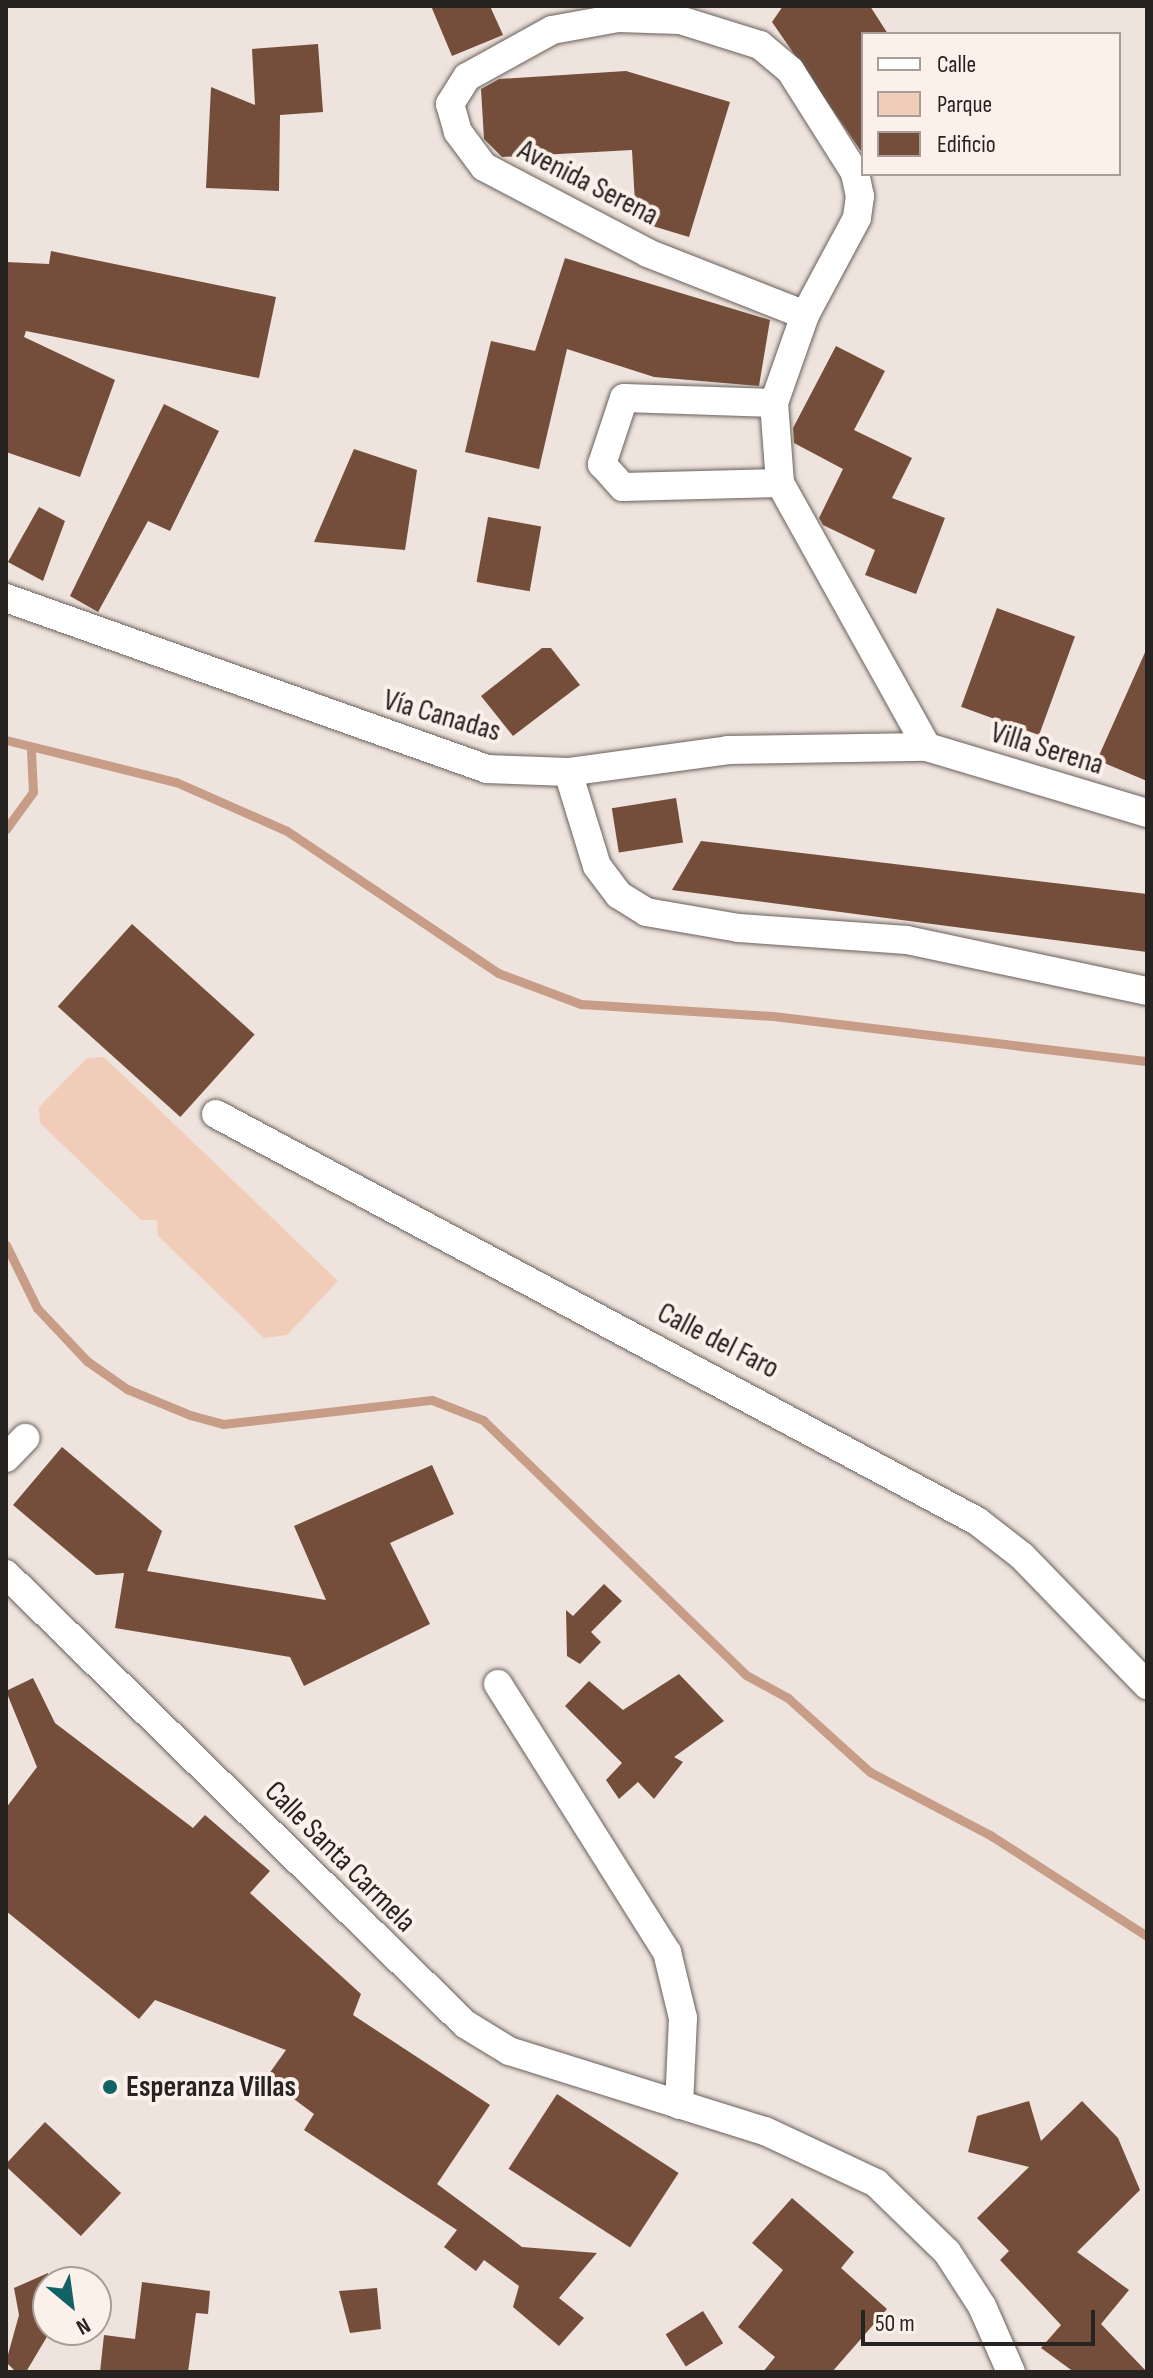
<!DOCTYPE html>
<html>
<head>
<meta charset="utf-8">
<style>
  body { margin:0 }
  #map { position:relative; width:1153px; height:2378px; overflow:hidden; background:#eee3dd; font-family:"Sofia Sans Condensed",sans-serif }
  div>[style] { position:absolute }
  [style*='--x'] { left:calc(var(--x)*1px); top:calc(var(--y)*1px); width:calc(var(--w)*1px); rotate:calc(var(--a)*1deg) }
  .green>* { inset:0; background:#f1cdb9 }
  .stream>* { height:9px; margin:-4.5px; padding:0 4.5px; transform-origin:4.5px; border-radius:4.5px; background:#c89d87 }
  .building>* { inset:0; background:#744e3a; transform-origin:0 0 }
  .roads { filter:drop-shadow(0 0 2px #6a605b) drop-shadow(0 0 2px #6a605b) }
  .minor>* { height:28px; margin:-14px; padding:0 14px; transform-origin:14px; border-radius:14px; background:#fff }
  .dots>* { width:22px; height:22px; translate:-50% -50%; box-sizing:border-box; border:4px solid #fcf0ea; border-radius:50% }
  span { translate:-50% -50%; white-space:nowrap; text-align:center; line-height:1.15; -webkit-text-stroke:8px #fcf0ea; paint-order:stroke }
  .street-label { font-size:30px; color:#272321 }
  .poi-label { font-size:30px; color:#272321; font-weight:700 }
  .left { translate:0 -50%; text-align:left }
  .frame { position:absolute; inset:0; border:8px solid #272321; pointer-events:none }
  .legend { position:absolute; left:861px; top:32px; width:260px; height:144px; box-sizing:border-box; background:#fcf0ea; border:2px solid #a79e9a; margin:0; padding:10px 14px; list-style:none; font-size:24px; color:#272321 }
  .legend li { display:flex; align-items:center; gap:16px; height:40px }
  .legend b { width:40px; border:2px solid #a79e9a }
  .north { position:absolute; left:32px; top:2266px; width:80px; height:80px; box-sizing:border-box; background:#fcf0ea; border:2px solid #a79e9a; border-radius:50%; rotate:151deg; font-size:22px; font-weight:700; line-height:32px; text-align:center; color:#272321 }
  .north::after { content:''; display:block; margin:auto; width:28px; height:36px; background:#116265; clip-path:polygon(50% 0,100% 100%,50% 72%,0 100%) }
  .scale { position:absolute; left:861px; top:2310px; width:234px; height:36px; box-sizing:border-box; border:4px solid #272321; border-top:0; padding-left:10px; font-size:24px; line-height:28px; white-space:nowrap; color:#272321; -webkit-text-stroke:6px #fcf0ea; paint-order:stroke }
</style>
</head>
<body>
<div id="map">
  <div class="green">
    <i style="clip-path:polygon(104px 1057px,338px 1281px,287px 1335px,264px 1338px,158px 1236px,157px 1220px,141px 1220px,40px 1123px,39px 1107px,87px 1058px)"></i>
  </div>
  <div class="stream">
    <i style="--x:6;--y:740;--w:175;--a:13.9"></i>
    <i style="--x:176;--y:782;--w:121;--a:23.8"></i>
    <i style="--x:287;--y:831;--w:254;--a:33.9"></i>
    <i style="--x:498;--y:973;--w:89;--a:20.5"></i>
    <i style="--x:581;--y:1004;--w:192;--a:3.6"></i>
    <i style="--x:773;--y:1016;--w:377;--a:6.9"></i>
    <i style="--x:6;--y:829;--w:46;--a:-53.9"></i>
    <i style="--x:33;--y:792;--w:41;--a:-92.8"></i>
    <i style="--x:6;--y:1245;--w:70;--a:63.8"></i>
    <i style="--x:37;--y:1308;--w:73;--a:46.7"></i>
    <i style="--x:87;--y:1361;--w:49;--a:35"></i>
    <i style="--x:127;--y:1389;--w:68;--a:22.4"></i>
    <i style="--x:190;--y:1415;--w:34;--a:15"></i>
    <i style="--x:223;--y:1424;--w:210;--a:-6.6"></i>
    <i style="--x:432;--y:1400;--w:55;--a:21.4"></i>
    <i style="--x:483;--y:1420;--w:366;--a:44.1"></i>
    <i style="--x:746;--y:1675;--w:48;--a:28.7"></i>
    <i style="--x:788;--y:1698;--w:110;--a:42.1"></i>
    <i style="--x:870;--y:1772;--w:136;--a:27.7"></i>
    <i style="--x:990;--y:1835;--w:187;--a:32.8"></i>
  </div>
  <div class="building">
    <i style="clip-path:polygon(431px 6px,490px 6px,503px 35px,452px 56px)"></i>
    <i style="clip-path:polygon(783px 6px,870px 6px,888px 34px,863px 34px,863px 154px,772px 22px)"></i>
    <i style="clip-path:polygon(318px 44px,323px 112px,280px 115px,279px 191px,206px 188px,211px 87px,255px 105px,252px 49px)"></i>
    <i style="clip-path:polygon(626px 71px,730px 102px,689px 237px,636px 221px,632px 150px,502px 157px,484px 139px,481px 89px,499px 79px)"></i>
    <i style="clip-path:polygon(51px 251px,276px 297px,259px 378px,26px 331px,24px 337px,115px 380px,80px 477px,6px 452px,6px 262px,49px 264px)"></i>
    <i style="clip-path:polygon(565px 258px,770px 320px,759px 386px,654px 377px,567px 349px,539px 469px,465px 452px,491px 341px,535px 351px)"></i>
    <i style="clip-path:polygon(836px 346px,885px 371px,854px 430px,912px 458px,892px 498px,945px 518px,916px 594px,865px 575px,875px 550px,823px 525px,819px 518px,843px 469px,794px 443px,793px 428px)"></i>
    <i style="clip-path:polygon(164px 404px,219px 431px,170px 531px,148px 521px,98px 612px,70px 596px)"></i>
    <i style="clip-path:polygon(354px 449px,417px 470px,405px 550px,314px 542px)"></i>
    <i style="clip-path:polygon(39px 507px,65px 521px,43px 581px,8px 562px)"></i>
    <i style="left:488px;top:517px;width:54px;height:66px;rotate:10deg"></i>
    <i style="left:997px;top:608px;width:83px;height:105px;rotate:20deg"></i>
    <i style="clip-path:polygon(542px 648px,551px 648px,580px 685px,513px 736px,481px 696px)"></i>
    <i style="clip-path:polygon(1147px 648px,1147px 781px,1097px 760px)"></i>
    <i style="left:676px;top:798px;width:45px;height:65px;rotate:81deg"></i>
    <i style="clip-path:polygon(701px 841px,1147px 894px,1147px 952px,672px 890px)"></i>
    <i style="left:132px;top:924px;width:165px;height:111px;rotate:42deg"></i>
    <i style="clip-path:polygon(62px 1447px,162px 1531px,147px 1571px,326px 1600px,294px 1526px,432px 1465px,454px 1514px,390px 1543px,430px 1624px,304px 1686px,290px 1657px,115px 1628px,124px 1573px,96px 1575px,13px 1505px)"></i>
    <i style="clip-path:polygon(604px 1584px,622px 1601px,591px 1632px,601px 1642px,580px 1664px,567px 1656px,566px 1610px,573px 1616px)"></i>
    <i style="clip-path:polygon(679px 1674px,724px 1721px,674px 1757px,683px 1762px,654px 1799px,638px 1782px,619px 1799px,606px 1780px,622px 1763px,565px 1706px,589px 1681px,623px 1710px)"></i>
    <i style="clip-path:polygon(33px 1678px,55px 1723px,193px 1828px,205px 1815px,270px 1871px,250px 1893px,361px 1994px,353px 2015px,490px 2105px,437px 2184px,522px 2247px,597px 2253px,559px 2298px,584px 2318px,559px 2346px,513px 2307px,519px 2286px,484px 2260px,476px 2271px,444px 2247px,457px 2230px,304px 2130px,314px 2114px,266px 2078px,286px 2050px,155px 2000px,139px 2019px,6px 1911px,6px 1808px,37px 1767px,6px 1691px)"></i>
    <i style="left:557px;top:2094px;width:145px;height:89px;rotate:33deg"></i>
    <i style="clip-path:polygon(1029px 2101px,1041px 2141px,1082px 2101px,1118px 2138px,1140px 2190px,1077px 2252px,1129px 2290px,1101px 2324px,1147px 2372px,1074px 2372px,1041px 2348px,1061px 2325px,1000px 2260px,1009px 2251px,977px 2218px,1029px 2167px,968px 2152px,977px 2116px)"></i>
    <i style="left:45px;top:2122px;width:104px;height:59px;rotate:43deg"></i>
    <i style="clip-path:polygon(792px 2198px,854px 2252px,841px 2268px,887px 2309px,832px 2372px,763px 2372px,775px 2357px,738px 2327px,783px 2270px,752px 2243px)"></i>
    <i style="clip-path:polygon(48px 2273px,48px 2335px,26px 2372px,16px 2372px,6px 2362px,19px 2315px,14px 2288px)"></i>
    <i style="clip-path:polygon(142px 2282px,210px 2291px,208px 2314px,196px 2313px,188px 2372px,100px 2372px,104px 2335px,135px 2339px)"></i>
    <i style="clip-path:polygon(377px 2288px,381px 2329px,350px 2333px,339px 2291px)"></i>
    <i style="left:703px;top:2311px;width:38px;height:44px;rotate:58deg"></i>
  </div>
  <div class="roads">
    <div class="minor">
      <i style="--x:805;--y:315;--w:169;--a:-158.5"></i>
      <i style="--x:648;--y:253;--w:185;--a:-152.3"></i>
      <i style="--x:484;--y:167;--w:44;--a:-126.6"></i>
      <i style="--x:458;--y:132;--w:29;--a:-106"></i>
      <i style="--x:450;--y:104;--w:32;--a:-58"></i>
      <i style="--x:467;--y:77;--w:97;--a:-28.9"></i>
      <i style="--x:552;--y:30;--w:67;--a:-10.3"></i>
      <i style="--x:618;--y:18;--w:62;--a:1.8"></i>
      <i style="--x:680;--y:20;--w:84;--a:17.4"></i>
      <i style="--x:760;--y:45;--w:39;--a:40"></i>
      <i style="--x:790;--y:70;--w:122;--a:57.7"></i>
      <i style="--x:855;--y:173;--w:24;--a:78"></i>
      <i style="--x:860;--y:196;--w:22;--a:98"></i>
      <i style="--x:857;--y:218;--w:110;--a:118.2"></i>
      <i style="--x:805;--y:315;--w:93;--a:109.4"></i>
      <i style="--x:774;--y:403;--w:80;--a:85.7"></i>
      <i style="--x:780;--y:483;--w:302;--a:60.9"></i>
      <i style="--x:774;--y:403;--w:150;--a:-178.1"></i>
      <i style="--x:624;--y:398;--w:70;--a:108.4"></i>
      <i style="--x:602;--y:464;--w:31;--a:48"></i>
      <i style="--x:623;--y:487;--w:157;--a:-1.5"></i>
      <i style="--x:6;--y:598;--w:510;--a:19.57"></i>
      <i style="--x:487;--y:769;--w:81;--a:2.1"></i>
      <i style="--x:568;--y:772;--w:162;--a:-7.8"></i>
      <i style="--x:728;--y:750;--w:199;--a:-0.9"></i>
      <i style="--x:927;--y:747;--w:230;--a:16.7"></i>
      <i style="--x:568;--y:772;--w:98;--a:72.9"></i>
      <i style="--x:597;--y:866;--w:36;--a:53"></i>
      <i style="--x:619;--y:895;--w:32;--a:32"></i>
      <i style="--x:646;--y:912;--w:94;--a:9.8"></i>
      <i style="--x:739;--y:928;--w:168;--a:4.1"></i>
      <i style="--x:907;--y:940;--w:245;--a:12"></i>
      <i style="--x:216;--y:1114;--w:863;--a:28.14"></i>
      <i style="--x:977;--y:1521;--w:57;--a:37.9"></i>
      <i style="--x:1022;--y:1556;--w:180;--a:45.9"></i>
      <i style="--x:6;--y:1458;--w:28;--a:-46"></i>
      <i style="--x:6;--y:1574;--w:643;--a:44.43"></i>
      <i style="--x:465;--y:2024;--w:52;--a:31.5"></i>
      <i style="--x:509;--y:2051;--w:268;--a:17.4"></i>
      <i style="--x:765;--y:2131;--w:123;--a:25.1"></i>
      <i style="--x:876;--y:2183;--w:99;--a:44.2"></i>
      <i style="--x:947;--y:2252;--w:64;--a:57.1"></i>
      <i style="--x:982;--y:2306;--w:72;--a:66.3"></i>
      <i style="--x:498;--y:1684;--w:317;--a:57.8"></i>
      <i style="--x:667;--y:1952;--w:68;--a:76.4"></i>
      <i style="--x:683;--y:2018;--w:87;--a:92.6"></i>
    </div>
  </div>
  <div class="dots">
    <i style="left:110px;top:2087px;background:#116265"></i>
  </div>
  <div class="street-label">
    <span style="left:588px;top:183px;rotate:27deg">Avenida Serena</span>
    <span style="left:442px;top:716px;rotate:16deg">Vía Canadas</span>
    <span style="left:1047px;top:749px;rotate:17deg">Villa Serena</span>
    <span style="left:718px;top:1341px;rotate:27deg">Calle del Faro</span>
    <span style="left:340px;top:1857px;rotate:45deg">Calle Santa Carmela</span>
  </div>
  <div class="poi-label">
    <span class="left" style="left:126px;top:2087px">Esperanza Villas</span>
  </div>
  <div class="frame"></div>
  <ul class="legend">
  <li><b style="height:10px;background:#fff"></b>Calle</li>
  <li><b style="height:22px;background:#f1cdb9"></b>Parque</li>
  <li><b style="height:22px;background:#744e3a"></b>Edificio</li>
  </ul>
  <div class="north">N</div>
  <div class="scale">50 m</div>
</div>
</body>
</html>
